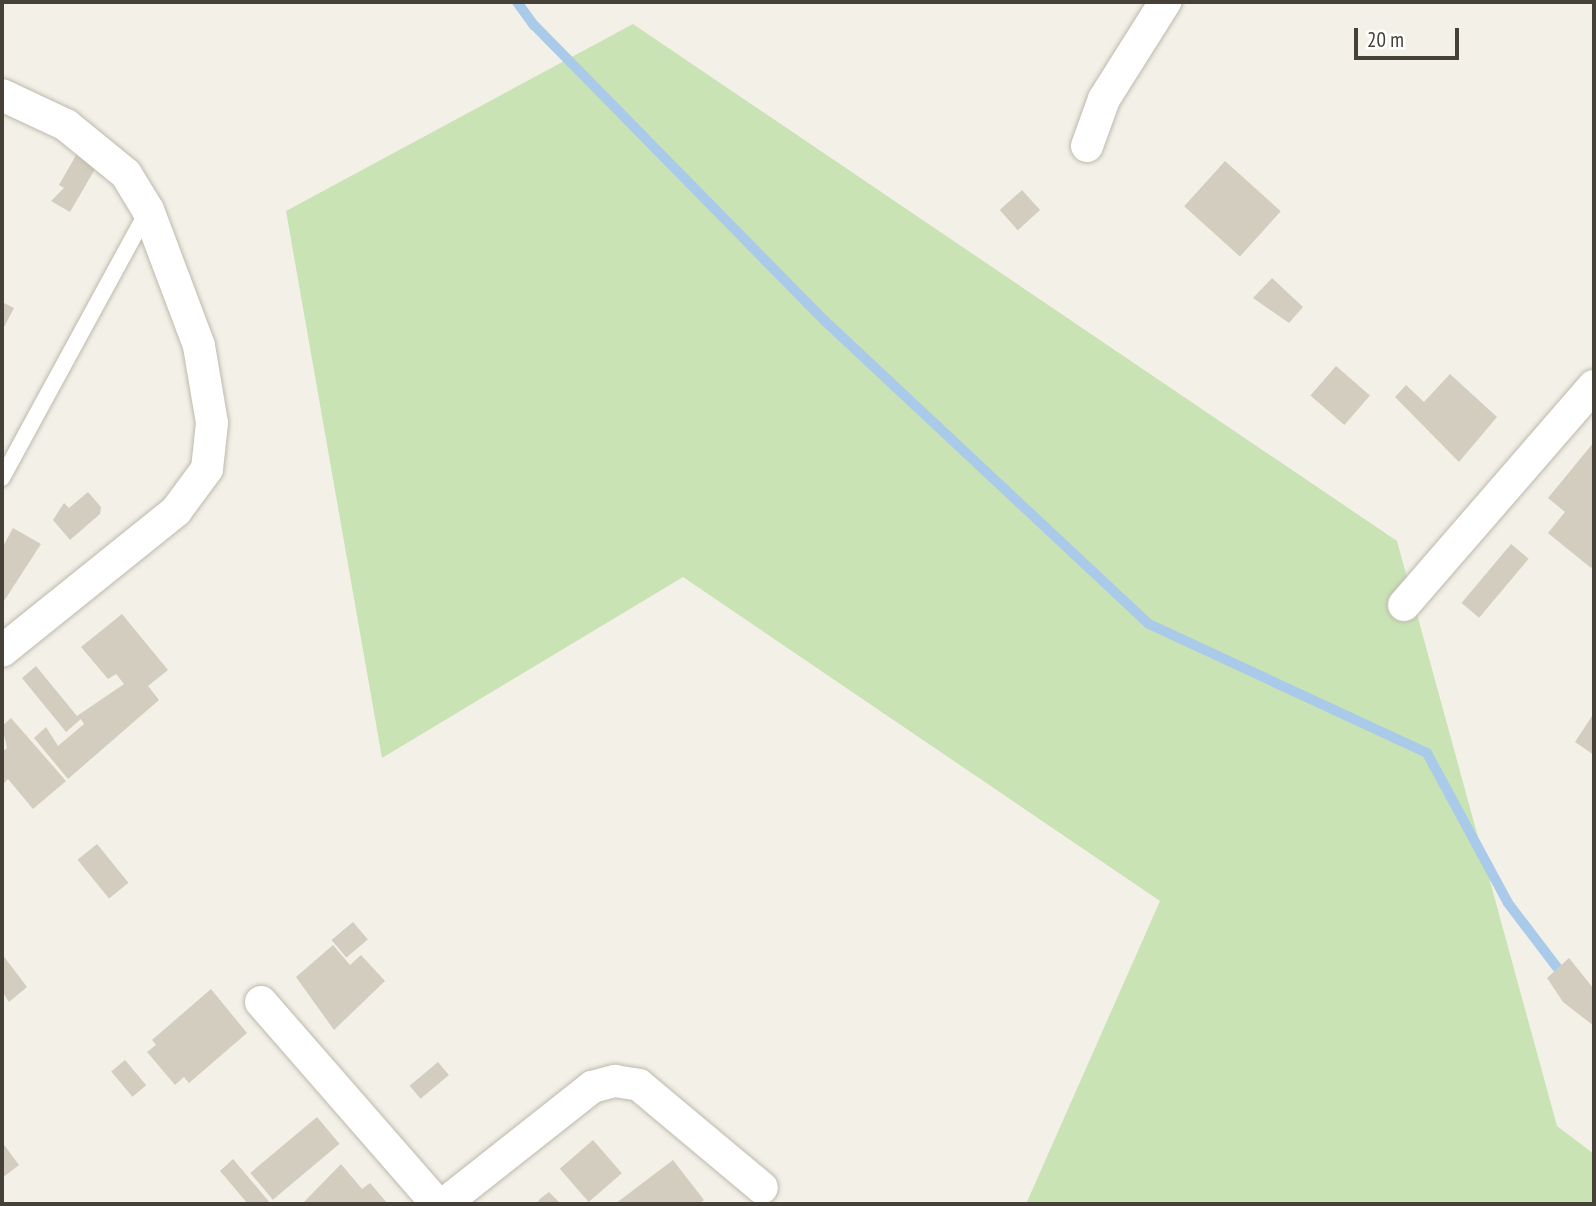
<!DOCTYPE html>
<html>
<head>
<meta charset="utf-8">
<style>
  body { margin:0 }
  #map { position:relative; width:1596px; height:1206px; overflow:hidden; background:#f3f0e8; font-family:"PT Sans Narrow",sans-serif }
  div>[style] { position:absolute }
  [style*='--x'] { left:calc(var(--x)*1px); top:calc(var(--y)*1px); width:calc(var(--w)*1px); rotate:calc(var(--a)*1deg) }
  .green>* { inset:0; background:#cae3b5 }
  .stream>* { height:10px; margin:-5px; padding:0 5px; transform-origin:5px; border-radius:5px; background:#aacaea }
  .building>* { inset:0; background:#d3cdbf; transform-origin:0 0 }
  .roads { filter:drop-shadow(0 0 2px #bdb9ac) drop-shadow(0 0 2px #bdb9ac) }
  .lane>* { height:16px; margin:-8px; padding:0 8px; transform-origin:8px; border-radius:8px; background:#fff }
  .street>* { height:32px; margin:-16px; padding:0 16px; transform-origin:16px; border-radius:16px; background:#fff }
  span { translate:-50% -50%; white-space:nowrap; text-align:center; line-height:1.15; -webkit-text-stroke:6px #fff; paint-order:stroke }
  .frame { position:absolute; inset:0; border:4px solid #454138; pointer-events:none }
  .scale { position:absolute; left:1354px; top:28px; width:105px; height:32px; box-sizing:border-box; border:4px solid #454138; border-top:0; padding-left:9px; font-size:21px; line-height:24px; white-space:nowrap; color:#454138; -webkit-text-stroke:5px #fff; paint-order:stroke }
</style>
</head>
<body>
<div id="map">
  <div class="green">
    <i style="clip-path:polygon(633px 24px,1397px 541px,1557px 1126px,1594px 1154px,1594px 1204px,1026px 1204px,1160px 901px,683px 577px,382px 758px,286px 211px)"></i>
  </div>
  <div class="stream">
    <i style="--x:517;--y:2;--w:29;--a:54"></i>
    <i style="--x:534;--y:25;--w:415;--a:45.5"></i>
    <i style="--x:825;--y:321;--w:444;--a:43.1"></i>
    <i style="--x:1149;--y:624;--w:306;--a:24.9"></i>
    <i style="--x:1427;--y:753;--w:170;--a:61.6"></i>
    <i style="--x:1508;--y:903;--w:96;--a:52.7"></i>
  </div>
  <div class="building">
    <i style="clip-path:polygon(83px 143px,102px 157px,70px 212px,51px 201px,64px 188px,59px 185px)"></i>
    <i style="left:1225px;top:161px;width:75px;height:61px;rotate:42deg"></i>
    <i style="left:1022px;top:190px;width:27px;height:30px;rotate:48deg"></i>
    <i style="clip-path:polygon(1272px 278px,1303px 307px,1289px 323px,1253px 298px)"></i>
    <i style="clip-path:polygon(2px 302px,14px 308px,2px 331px)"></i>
    <i style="left:1336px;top:366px;width:45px;height:39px;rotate:41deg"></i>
    <i style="clip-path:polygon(1450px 374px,1497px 417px,1459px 462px,1395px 397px,1406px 385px,1424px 402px)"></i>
    <i style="clip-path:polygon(1594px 442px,1594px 564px,1591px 568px,1548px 533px,1565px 512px,1548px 498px)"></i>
    <i style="clip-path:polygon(88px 492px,101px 507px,100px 514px,70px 540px,53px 520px,64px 503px,69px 508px)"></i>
    <i style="clip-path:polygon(13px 528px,41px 544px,2px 604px,2px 548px)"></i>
    <i style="left:1511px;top:544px;width:23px;height:77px;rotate:40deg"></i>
    <i style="clip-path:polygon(122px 614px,168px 670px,148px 686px,159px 700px,68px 779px,34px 738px,46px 727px,58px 746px,84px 724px,81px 719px,66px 732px,22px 678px,36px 666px,77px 716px,124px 684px,116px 674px,108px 679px,81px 647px)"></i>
    <i style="clip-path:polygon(1594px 713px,1594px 755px,1575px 742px)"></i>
    <i style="clip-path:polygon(11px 718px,66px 781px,33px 809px,8px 779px,2px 785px,2px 752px,7px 748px,2px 726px)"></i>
    <i style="left:97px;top:844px;width:50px;height:25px;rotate:51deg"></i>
    <i style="left:353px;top:922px;width:23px;height:28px;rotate:50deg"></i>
    <i style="clip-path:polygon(333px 945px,350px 965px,361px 955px,385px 981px,334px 1030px,296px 977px)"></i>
    <i style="clip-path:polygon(2px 954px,27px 987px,9px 1002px,2px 991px)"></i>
    <i style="clip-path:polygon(1569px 958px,1594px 989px,1594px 1026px,1563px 1002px,1547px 978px)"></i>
    <i style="clip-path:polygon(211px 989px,247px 1033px,189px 1083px,184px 1077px,175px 1085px,147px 1052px,156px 1045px,152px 1040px)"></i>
    <i style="left:125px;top:1060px;width:33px;height:18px;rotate:50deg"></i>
    <i style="left:438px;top:1062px;width:17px;height:37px;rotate:50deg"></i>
    <i style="left:317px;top:1117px;width:35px;height:87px;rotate:50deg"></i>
    <i style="left:593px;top:1140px;width:44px;height:44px;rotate:49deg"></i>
    <i style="clip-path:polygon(2px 1142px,19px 1165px,2px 1178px)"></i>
    <i style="clip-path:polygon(233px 1159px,271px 1204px,248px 1204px,220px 1171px)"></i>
    <i style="clip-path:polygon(673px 1160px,704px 1200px,699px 1204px,615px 1204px)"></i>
    <i style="clip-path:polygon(341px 1164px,362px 1189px,370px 1183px,388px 1204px,302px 1204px)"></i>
    <i style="clip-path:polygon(549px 1192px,561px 1204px,536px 1204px,541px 1198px)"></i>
  </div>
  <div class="roads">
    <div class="lane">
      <i style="--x:2;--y:478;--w:305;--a:-61.4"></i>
    </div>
    <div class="street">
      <i style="--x:2;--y:95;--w:71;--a:25.1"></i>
      <i style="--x:66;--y:125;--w:77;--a:39.2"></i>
      <i style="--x:126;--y:174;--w:42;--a:58.6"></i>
      <i style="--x:148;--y:210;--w:145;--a:69.4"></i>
      <i style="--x:199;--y:346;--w:78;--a:80.4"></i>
      <i style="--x:212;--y:423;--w:46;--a:96.2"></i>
      <i style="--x:207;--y:469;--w:52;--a:126.4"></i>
      <i style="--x:176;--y:511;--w:223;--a:141.2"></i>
      <i style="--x:1087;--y:146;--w:50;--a:-70.1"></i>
      <i style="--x:1104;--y:99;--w:115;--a:-57.8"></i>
      <i style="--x:1404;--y:605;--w:290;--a:-49.1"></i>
      <i style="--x:261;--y:1002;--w:268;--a:48.9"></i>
      <i style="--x:444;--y:1204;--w:189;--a:-38.3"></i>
      <i style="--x:592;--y:1087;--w:24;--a:-15"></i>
      <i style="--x:615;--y:1081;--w:24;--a:9"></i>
      <i style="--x:639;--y:1085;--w:160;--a:39.9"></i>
    </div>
  </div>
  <div class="frame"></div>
  <div class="scale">20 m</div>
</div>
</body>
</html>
